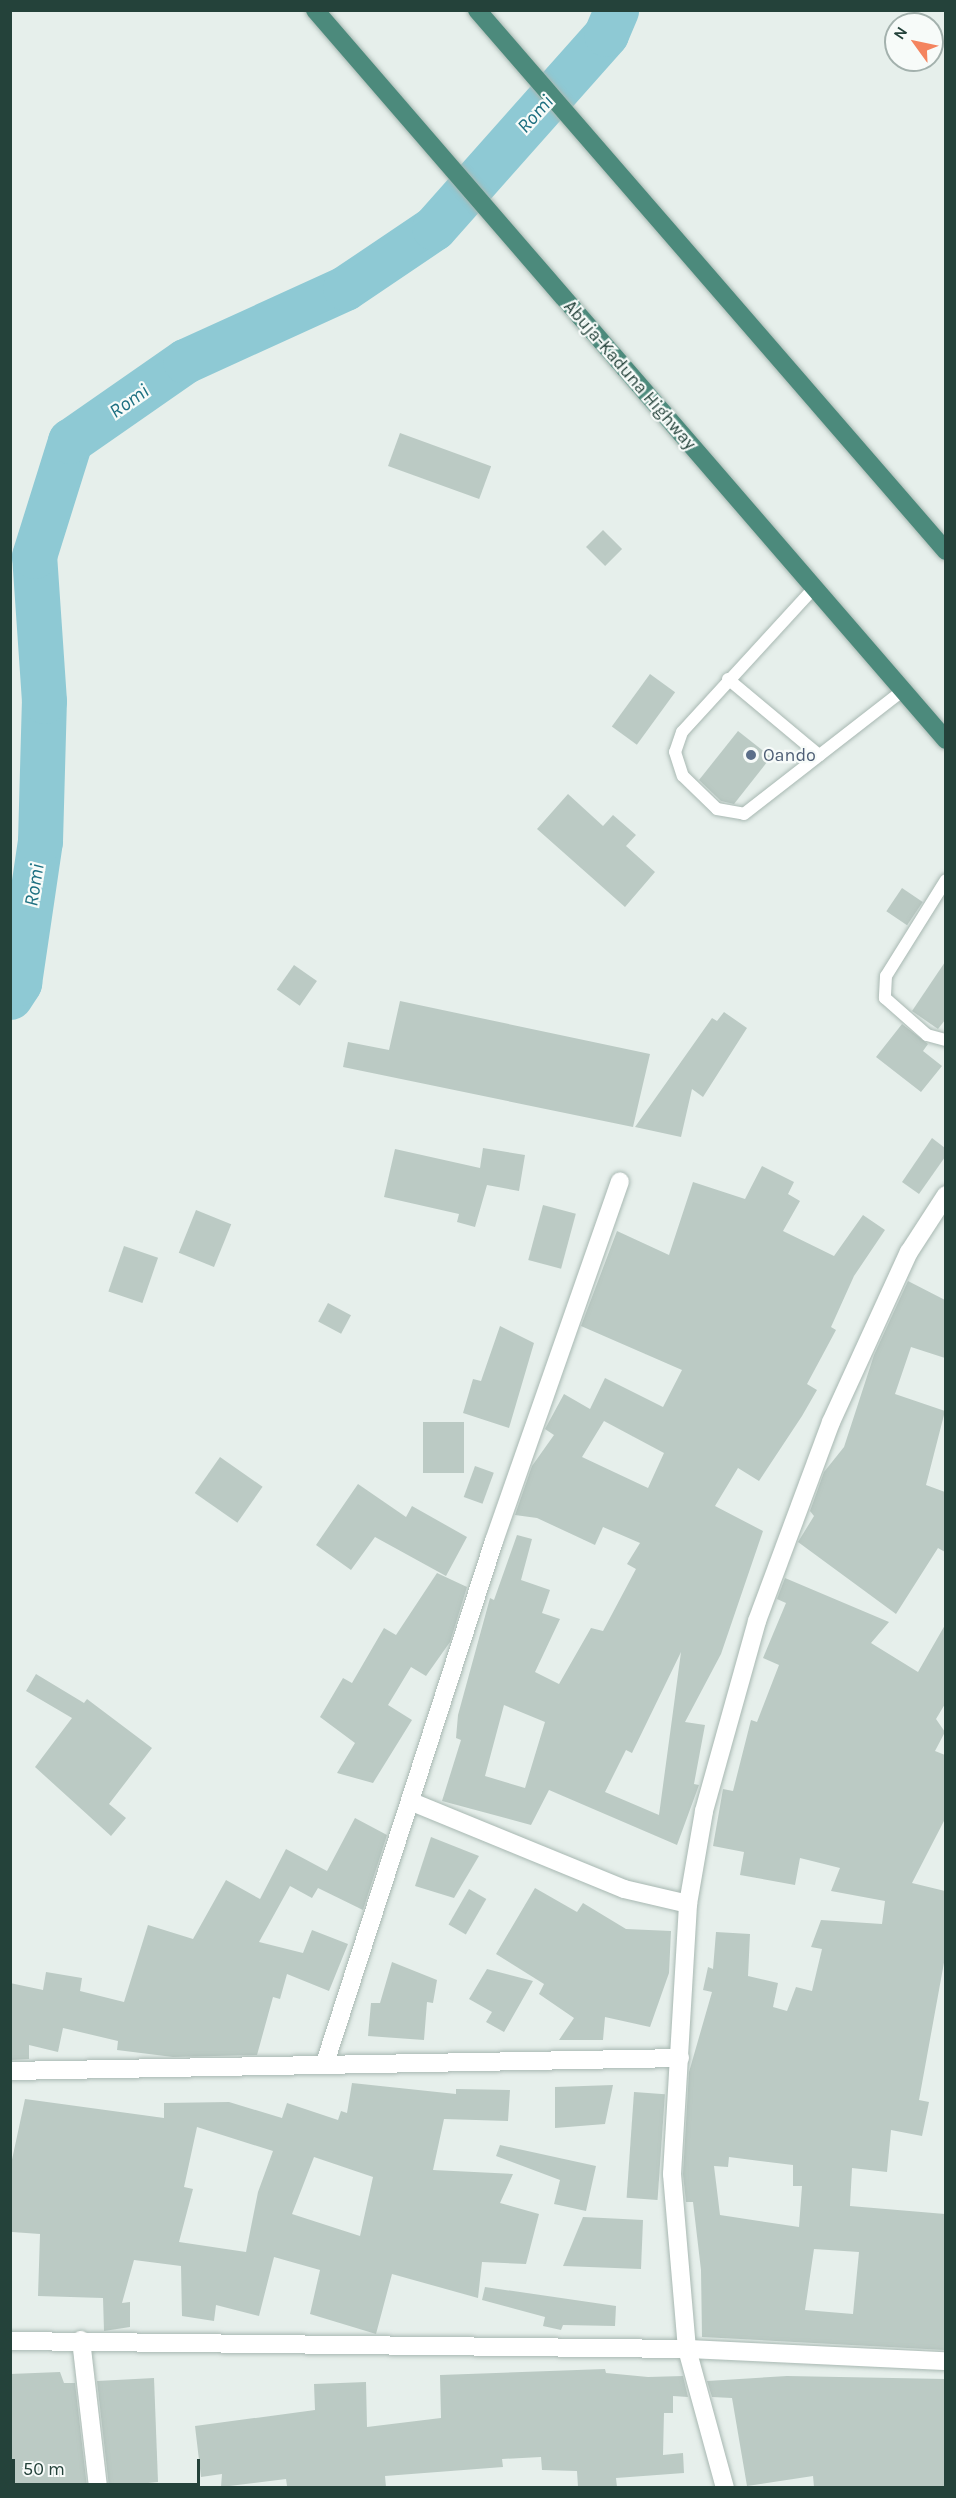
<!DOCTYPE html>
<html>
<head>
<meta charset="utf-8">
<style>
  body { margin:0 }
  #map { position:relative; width:956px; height:2498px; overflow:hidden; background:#e6efeb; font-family:Karla,sans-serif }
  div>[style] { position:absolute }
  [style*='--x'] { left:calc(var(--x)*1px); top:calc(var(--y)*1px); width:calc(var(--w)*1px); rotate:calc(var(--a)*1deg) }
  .river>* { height:45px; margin:-22.5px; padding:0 22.5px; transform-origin:22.5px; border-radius:22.5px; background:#8ec9d4 }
  .building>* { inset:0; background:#bbcac4; transform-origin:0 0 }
  .roads { filter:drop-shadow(0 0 2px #a8b8b2) drop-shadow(0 0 2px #a8b8b2) }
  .service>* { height:12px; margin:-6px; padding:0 6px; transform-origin:6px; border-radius:6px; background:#fff }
  .minor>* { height:18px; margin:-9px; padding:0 9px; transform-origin:9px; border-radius:9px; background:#fff }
  .tertiary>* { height:18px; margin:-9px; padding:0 9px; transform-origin:9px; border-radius:9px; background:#fff }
  .trunk>* { height:18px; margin:-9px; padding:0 9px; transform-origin:9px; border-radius:9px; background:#4c8a7c }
  .dots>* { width:16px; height:16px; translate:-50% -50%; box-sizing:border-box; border:3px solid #f7fbf9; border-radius:50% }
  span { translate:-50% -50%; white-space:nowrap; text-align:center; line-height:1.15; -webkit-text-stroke:4.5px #f7fbf9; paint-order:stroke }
  .street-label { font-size:18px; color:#24423a }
  .service-label { font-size:18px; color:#4e5e75 }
  .left { translate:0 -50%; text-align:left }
  .water-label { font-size:20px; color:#1c6f80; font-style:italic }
  .frame { position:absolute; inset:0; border:12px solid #24423a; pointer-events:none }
  .north { position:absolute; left:884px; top:12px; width:60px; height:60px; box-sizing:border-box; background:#f7fbf9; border:2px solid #a3b1ad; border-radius:50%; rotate:303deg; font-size:16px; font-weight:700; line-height:24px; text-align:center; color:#24423a }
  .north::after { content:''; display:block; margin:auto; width:21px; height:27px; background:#f4845f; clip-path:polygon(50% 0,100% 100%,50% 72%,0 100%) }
  .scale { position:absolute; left:12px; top:2459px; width:188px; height:27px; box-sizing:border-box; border:3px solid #24423a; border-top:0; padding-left:8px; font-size:18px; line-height:21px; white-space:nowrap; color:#24423a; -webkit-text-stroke:4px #f7fbf9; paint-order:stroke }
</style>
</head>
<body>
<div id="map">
  <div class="river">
    <i style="--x:10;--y:997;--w:17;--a:-57"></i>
    <i style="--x:19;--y:983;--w:144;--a:-81.6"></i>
    <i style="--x:40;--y:841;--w:140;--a:-88.4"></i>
    <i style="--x:44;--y:701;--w:145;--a:-93.9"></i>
    <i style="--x:34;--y:556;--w:121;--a:-72.6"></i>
    <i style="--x:70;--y:441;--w:140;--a:-34.8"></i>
    <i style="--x:185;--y:361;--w:176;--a:-24.5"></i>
    <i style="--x:345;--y:288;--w:107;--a:-34"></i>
    <i style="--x:434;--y:228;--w:259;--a:-48.4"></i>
    <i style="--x:606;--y:34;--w:26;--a:-67"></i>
  </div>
  <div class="building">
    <i style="left:400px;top:433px;width:97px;height:35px;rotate:20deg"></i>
    <i style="left:603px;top:530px;width:27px;height:24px;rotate:45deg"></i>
    <i style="left:650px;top:674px;width:31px;height:65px;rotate:36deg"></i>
    <i style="clip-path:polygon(738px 731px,771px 757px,734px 804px,721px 801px,699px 780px)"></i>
    <i style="clip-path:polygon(568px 794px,603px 826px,613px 815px,636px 835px,626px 846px,655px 872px,625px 907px,537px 829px)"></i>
    <i style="left:902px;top:888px;width:25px;height:28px;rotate:34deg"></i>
    <i style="clip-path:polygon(945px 962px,945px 1020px,938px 1029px,912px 1011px)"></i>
    <i style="left:294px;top:965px;width:28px;height:30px;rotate:35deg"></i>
    <i style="clip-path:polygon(400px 1001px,650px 1054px,633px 1127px,343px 1067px,348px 1042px,389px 1050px)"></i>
    <i style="clip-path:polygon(724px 1012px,747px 1028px,703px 1097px,692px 1089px,681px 1137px,635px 1127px,712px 1018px,717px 1021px)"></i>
    <i style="clip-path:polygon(902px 1024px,928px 1044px,923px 1051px,942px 1066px,921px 1092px,876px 1057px)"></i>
    <i style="clip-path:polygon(932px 1138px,945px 1148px,945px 1157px,919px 1194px,902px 1182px)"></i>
    <i style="clip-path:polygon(483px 1148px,525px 1155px,519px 1191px,487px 1185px,475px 1227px,457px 1222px,459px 1214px,384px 1197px,395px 1149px,480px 1168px)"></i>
    <i style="clip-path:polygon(evenodd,762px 1166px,794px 1182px,788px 1194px,800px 1201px,783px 1231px,834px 1256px,863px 1215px,885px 1230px,854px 1276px,831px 1327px,836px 1330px,807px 1384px,817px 1390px,802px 1416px,759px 1481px,738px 1468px,715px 1506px,763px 1531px,721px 1654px,685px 1722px,705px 1725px,694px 1784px,699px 1785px,677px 1845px,549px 1790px,531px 1825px,442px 1801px,461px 1740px,456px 1738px,458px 1715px,490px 1598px,494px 1600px,517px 1535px,532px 1539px,521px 1580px,550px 1590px,542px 1613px,560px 1619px,535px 1672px,559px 1684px,591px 1628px,603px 1631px,636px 1569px,627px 1564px,640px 1543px,603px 1527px,595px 1545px,537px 1518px,515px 1515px,532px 1466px,554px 1435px,545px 1429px,564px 1394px,590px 1409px,605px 1378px,663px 1407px,682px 1370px,581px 1326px,617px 1231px,669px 1255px,693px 1182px,745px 1199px,762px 1166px,604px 1421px,664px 1453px,648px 1488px,582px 1457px,604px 1421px,762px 1166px,681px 1652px,672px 1719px,659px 1815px,605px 1792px,626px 1750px,632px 1753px,681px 1652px,762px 1166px,504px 1705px,545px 1722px,525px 1788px,485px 1776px,504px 1705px)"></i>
    <i style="left:543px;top:1205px;width:34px;height:57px;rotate:15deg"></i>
    <i style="left:196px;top:1210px;width:38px;height:46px;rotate:22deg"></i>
    <i style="left:124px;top:1246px;width:36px;height:48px;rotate:19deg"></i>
    <i style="clip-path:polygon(908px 1281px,945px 1300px,945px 1358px,911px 1347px,895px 1394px,945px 1411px,926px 1485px,945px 1492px,945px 1552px,938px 1548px,896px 1614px,798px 1542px,814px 1516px,810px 1511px,824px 1472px,844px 1447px,874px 1355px)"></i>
    <i style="left:328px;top:1303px;width:26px;height:21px;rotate:28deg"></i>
    <i style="clip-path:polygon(500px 1326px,534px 1343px,509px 1428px,463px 1413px,473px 1379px,481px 1381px)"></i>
    <i style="left:423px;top:1422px;width:41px;height:51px"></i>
    <i style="left:220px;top:1457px;width:52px;height:44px;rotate:35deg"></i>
    <i style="left:475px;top:1466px;width:20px;height:33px;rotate:20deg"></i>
    <i style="clip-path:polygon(358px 1484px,406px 1517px,412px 1506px,467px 1537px,446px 1576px,375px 1537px,351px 1570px,316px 1545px)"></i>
    <i style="clip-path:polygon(437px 1573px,467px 1587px,450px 1642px,426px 1676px,411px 1667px,388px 1705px,412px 1720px,373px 1783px,337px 1773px,355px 1743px,320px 1717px,343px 1678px,352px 1683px,384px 1628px,396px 1635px)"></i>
    <i style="clip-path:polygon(evenodd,785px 1578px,889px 1622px,871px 1643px,918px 1672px,945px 1625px,945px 1704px,936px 1719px,945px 1732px,935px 1751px,945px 1755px,945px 1819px,912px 1883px,945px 1891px,945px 1957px,919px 2100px,929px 2102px,922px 2136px,891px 2130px,887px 2172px,852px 2168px,850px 2206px,945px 2214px,945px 2350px,702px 2337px,701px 2270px,693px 2202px,686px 2202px,683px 2174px,689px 2072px,712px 1992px,703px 1990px,708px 1967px,713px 1969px,716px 1932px,750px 1934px,748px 1976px,778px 1983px,773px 2007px,787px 2011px,796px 1987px,812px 1991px,822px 1949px,811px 1947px,821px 1920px,882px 1924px,885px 1901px,831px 1891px,840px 1868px,800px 1858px,795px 1885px,740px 1875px,744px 1852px,713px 1846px,723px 1789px,733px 1791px,751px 1720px,757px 1722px,779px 1665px,763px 1658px,786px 1603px,777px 1599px,785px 1578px,729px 2157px,793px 2165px,793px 2186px,802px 2186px,799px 2227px,720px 2215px,714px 2166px,728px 2167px,729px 2157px,785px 1578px,814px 2249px,859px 2252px,853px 2314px,805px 2310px,814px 2249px)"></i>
    <i style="clip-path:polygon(36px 1674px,84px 1703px,87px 1699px,152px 1748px,109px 1804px,126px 1818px,111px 1836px,35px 1767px,72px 1718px,26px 1691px)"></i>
    <i style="clip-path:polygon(355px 1818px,387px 1835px,363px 1910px,318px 1888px,312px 1898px,290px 1886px,259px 1942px,303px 1953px,312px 1930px,348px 1944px,329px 1991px,287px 1974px,280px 1999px,273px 1997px,257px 2055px,173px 2057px,117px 2050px,118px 2041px,63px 2028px,58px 2052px,29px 2045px,29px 2059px,10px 2060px,10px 1983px,43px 1990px,46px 1972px,82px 1978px,80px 1991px,124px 2002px,148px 1925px,193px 1939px,226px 1880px,260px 1899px,286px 1849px,327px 1871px)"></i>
    <i style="clip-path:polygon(431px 1837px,479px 1856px,454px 1898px,415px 1886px)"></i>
    <i style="clip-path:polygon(535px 1888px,577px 1912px,583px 1903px,626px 1929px,671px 1931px,669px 1973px,650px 2027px,605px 2017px,603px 2040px,559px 2040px,574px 2018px,539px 1994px,544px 1984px,496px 1954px)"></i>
    <i style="left:469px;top:1889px;width:20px;height:41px;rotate:30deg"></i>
    <i style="clip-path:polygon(392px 1962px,437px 1980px,433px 2003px,427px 2002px,424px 2040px,368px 2036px,371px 2003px,380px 2003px)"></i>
    <i style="clip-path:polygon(487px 1969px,533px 1981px,504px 2032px,486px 2022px,492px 2012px,469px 1999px)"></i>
    <i style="clip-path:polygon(evenodd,352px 2083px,456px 2094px,456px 2089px,510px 2090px,508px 2121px,444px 2119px,433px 2170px,513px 2174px,500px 2203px,539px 2214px,526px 2264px,482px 2262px,478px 2298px,392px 2274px,376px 2334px,310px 2314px,320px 2270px,274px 2257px,259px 2316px,216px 2305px,214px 2321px,182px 2316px,181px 2266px,134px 2260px,122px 2303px,130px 2302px,130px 2327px,104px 2331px,103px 2298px,38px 2296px,40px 2234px,12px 2232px,10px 2169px,25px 2099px,164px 2118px,164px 2103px,229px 2102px,282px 2118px,287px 2103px,338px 2120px,341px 2111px,347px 2113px,352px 2083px,197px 2127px,273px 2151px,258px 2192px,246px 2252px,179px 2242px,193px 2189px,184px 2187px,197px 2127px,352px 2083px,314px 2157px,373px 2177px,360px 2236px,292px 2214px,314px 2157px)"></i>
    <i style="clip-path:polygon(613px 2085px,605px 2124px,555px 2128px,555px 2087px)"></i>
    <i style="left:634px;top:2092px;width:31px;height:106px;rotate:4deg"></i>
    <i style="clip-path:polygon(500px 2145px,596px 2166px,586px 2211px,554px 2204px,560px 2180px,496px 2156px)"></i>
    <i style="clip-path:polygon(583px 2217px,643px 2220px,641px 2269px,563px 2266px)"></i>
    <i style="clip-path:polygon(485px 2287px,616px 2306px,615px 2326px,563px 2325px,561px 2330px,543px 2326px,545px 2317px,482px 2300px)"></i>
    <i style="clip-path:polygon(605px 2369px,606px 2373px,648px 2377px,683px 2376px,688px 2397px,673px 2396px,673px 2413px,664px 2413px,663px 2455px,683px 2453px,684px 2473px,616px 2478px,617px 2487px,578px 2487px,577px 2471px,542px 2470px,541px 2457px,502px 2459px,503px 2467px,385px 2476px,386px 2487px,287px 2486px,286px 2479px,221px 2487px,222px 2474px,201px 2477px,195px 2426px,315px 2410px,314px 2384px,366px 2382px,367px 2427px,441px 2418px,440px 2375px)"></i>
    <i style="clip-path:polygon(60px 2372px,64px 2383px,75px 2383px,87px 2487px,10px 2487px,10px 2374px)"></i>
    <i style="clip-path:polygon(787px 2376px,945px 2379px,945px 2487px,814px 2487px,813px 2476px,747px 2486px,732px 2398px,712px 2397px,707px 2381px)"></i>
    <i style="clip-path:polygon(154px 2378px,158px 2482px,109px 2487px,97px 2381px)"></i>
  </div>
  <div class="roads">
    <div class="service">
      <i style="--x:814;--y:588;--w:195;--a:132.5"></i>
      <i style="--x:682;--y:732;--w:21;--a:109"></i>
      <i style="--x:675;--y:752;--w:25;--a:72"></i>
      <i style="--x:683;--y:776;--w:47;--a:44.1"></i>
      <i style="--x:717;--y:809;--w:27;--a:10"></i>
      <i style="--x:744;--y:814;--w:202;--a:-37.9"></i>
      <i style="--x:728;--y:679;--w:119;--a:39.9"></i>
      <i style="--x:946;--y:880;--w:113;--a:122"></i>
      <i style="--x:886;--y:976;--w:22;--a:93"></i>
      <i style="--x:885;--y:998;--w:56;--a:41.4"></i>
      <i style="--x:927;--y:1035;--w:20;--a:15"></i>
    </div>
    <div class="minor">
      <i style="--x:412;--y:1802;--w:229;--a:22.3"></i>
      <i style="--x:624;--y:1889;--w:66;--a:13.2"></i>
      <i style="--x:325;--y:2063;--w:549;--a:-72.06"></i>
      <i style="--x:494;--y:1541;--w:381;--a:-70.7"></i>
      <i style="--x:10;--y:2071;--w:670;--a:-1.11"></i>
      <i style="--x:81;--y:2340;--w:149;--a:83.4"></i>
      <i style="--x:725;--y:2488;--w:144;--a:-105.3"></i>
      <i style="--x:687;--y:2349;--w:176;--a:-94.9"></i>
      <i style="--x:672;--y:2174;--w:270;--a:-86.6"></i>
      <i style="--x:688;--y:1904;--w:94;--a:-80.2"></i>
      <i style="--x:704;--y:1811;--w:197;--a:-74.4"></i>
      <i style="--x:757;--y:1621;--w:212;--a:-69.6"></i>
      <i style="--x:831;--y:1422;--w:187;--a:-65.4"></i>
      <i style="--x:909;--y:1252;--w:68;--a:-57"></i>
    </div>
    <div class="tertiary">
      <i style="--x:10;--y:2341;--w:677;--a:0.68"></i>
      <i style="--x:687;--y:2349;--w:259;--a:2.7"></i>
    </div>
    <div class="trunk">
      <i style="--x:315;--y:10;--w:965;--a:49.16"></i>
      <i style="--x:477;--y:10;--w:716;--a:49.08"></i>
    </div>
  </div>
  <div class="dots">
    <i style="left:751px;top:755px;background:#5c6f8a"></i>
  </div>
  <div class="street-label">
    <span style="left:630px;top:375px;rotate:49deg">Abuja-Kaduna Highway</span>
  </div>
  <div class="service-label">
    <span class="left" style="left:763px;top:755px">Oando</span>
  </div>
  <div class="water-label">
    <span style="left:535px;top:114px;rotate:-48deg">Romi</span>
    <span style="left:129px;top:401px;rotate:-35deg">Romi</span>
    <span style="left:34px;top:885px;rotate:-81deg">Romi</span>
  </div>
  <div class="frame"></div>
  <div class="north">N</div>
  <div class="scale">50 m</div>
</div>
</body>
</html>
